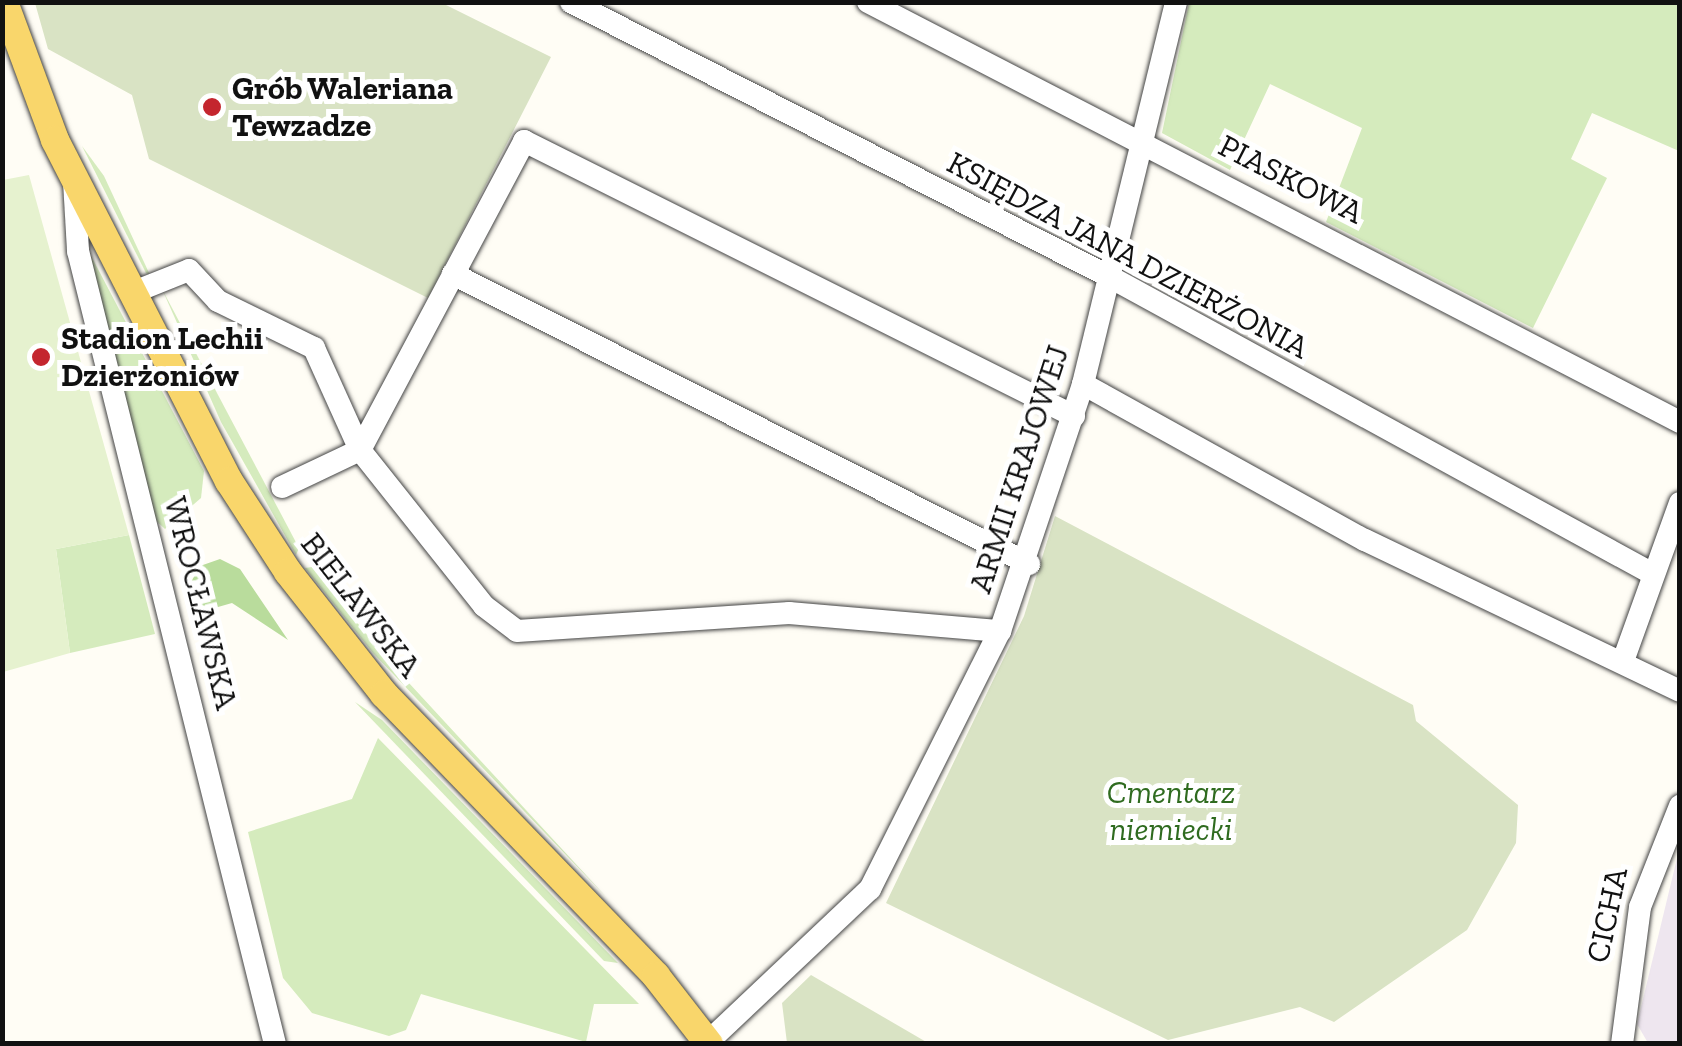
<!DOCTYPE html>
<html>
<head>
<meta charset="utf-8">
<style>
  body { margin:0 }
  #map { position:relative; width:1682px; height:1046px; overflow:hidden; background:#fffdf5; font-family:"Zilla Slab",serif }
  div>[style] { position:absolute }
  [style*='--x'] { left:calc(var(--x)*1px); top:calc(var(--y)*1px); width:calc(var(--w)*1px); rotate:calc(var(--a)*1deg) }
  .industrial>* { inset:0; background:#eee6ef }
  .green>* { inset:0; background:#d5ebbd }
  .forest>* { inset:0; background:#b9dc9c }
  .cemetery>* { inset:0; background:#d9e3c4 }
  .pitch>* { inset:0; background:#e6f2cf }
  .roads { filter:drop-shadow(0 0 2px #444) drop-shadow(0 0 2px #444) }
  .minor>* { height:22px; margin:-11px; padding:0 11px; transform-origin:11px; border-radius:11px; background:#fff }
  .major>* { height:28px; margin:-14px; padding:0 14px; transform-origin:14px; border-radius:14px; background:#f9d66b }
  .dots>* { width:28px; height:28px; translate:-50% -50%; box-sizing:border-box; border:5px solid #fff; border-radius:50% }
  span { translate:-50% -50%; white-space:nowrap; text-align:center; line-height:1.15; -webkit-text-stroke:10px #fff; paint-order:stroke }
  .poi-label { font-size:32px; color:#111; font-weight:700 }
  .left { translate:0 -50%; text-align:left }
  .street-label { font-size:32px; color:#111 }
  .park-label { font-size:32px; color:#2f6b1f; font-style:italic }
  .frame { position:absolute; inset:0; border:5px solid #111; pointer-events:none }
</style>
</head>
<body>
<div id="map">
  <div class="industrial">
    <i style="clip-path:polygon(1679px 850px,1679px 1043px,1648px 1043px,1637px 1024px)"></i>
  </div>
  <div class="green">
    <i style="clip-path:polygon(1189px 3px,1679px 3px,1679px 151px,1592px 113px,1571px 159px,1607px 178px,1533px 328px,1326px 222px,1362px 128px,1270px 84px,1230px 170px,1162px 133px)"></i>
    <i style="clip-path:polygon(82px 146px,104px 176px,150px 275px,146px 273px)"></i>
    <i style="clip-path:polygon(88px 250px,204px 471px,201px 498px,165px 529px,153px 518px)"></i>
    <i style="clip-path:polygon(162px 289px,299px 548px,296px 555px,221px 422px)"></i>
    <i style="clip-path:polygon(129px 535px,155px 634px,70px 653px,56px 549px)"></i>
    <i style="clip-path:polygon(312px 567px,385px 657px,609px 900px,373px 653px,305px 568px)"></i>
    <i style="clip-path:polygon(355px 702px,382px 720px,618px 963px,604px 961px)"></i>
    <i style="clip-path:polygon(378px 738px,639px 1004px,594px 1004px,586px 1042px,421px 994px,406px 1030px,389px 1036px,312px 1013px,283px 978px,248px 832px,352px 799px)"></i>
  </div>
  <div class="forest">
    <i style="clip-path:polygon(220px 559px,240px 569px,288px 640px,232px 603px,197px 613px,187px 589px,200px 566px)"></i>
  </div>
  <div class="cemetery">
    <i style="clip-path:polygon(35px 3px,442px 3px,551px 57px,428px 298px,149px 159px,132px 95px,48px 49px)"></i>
    <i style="clip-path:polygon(1055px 516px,1413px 705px,1416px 721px,1518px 805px,1516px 843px,1467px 930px,1334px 1022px,1300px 1007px,1168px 1040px,886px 903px,1024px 616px)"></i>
    <i style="clip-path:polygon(811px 975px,873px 1011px,928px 1043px,787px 1043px,782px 1003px)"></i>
  </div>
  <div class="pitch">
    <i style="clip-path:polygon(29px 175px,129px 535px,56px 549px,70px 653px,3px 672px,3px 180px)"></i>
  </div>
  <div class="roads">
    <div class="minor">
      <i style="--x:571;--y:2;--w:605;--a:27.03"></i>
      <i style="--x:1110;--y:277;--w:617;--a:28.68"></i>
      <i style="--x:868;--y:2;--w:914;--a:27.35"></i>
      <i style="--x:74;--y:181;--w:70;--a:86.7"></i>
      <i style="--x:78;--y:251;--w:817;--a:76.05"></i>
      <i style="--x:453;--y:274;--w:645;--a:26.72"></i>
      <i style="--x:134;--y:292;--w:59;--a:-21.8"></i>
      <i style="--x:189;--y:270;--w:42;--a:46.9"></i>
      <i style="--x:218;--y:301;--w:107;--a:26.1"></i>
      <i style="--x:314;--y:348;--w:112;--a:65.7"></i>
      <i style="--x:360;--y:450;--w:199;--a:51.5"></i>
      <i style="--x:484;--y:606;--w:41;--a:37.1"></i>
      <i style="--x:517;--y:631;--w:273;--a:-3.8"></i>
      <i style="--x:789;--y:613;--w:212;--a:4.9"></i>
      <i style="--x:1083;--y:384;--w:322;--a:29"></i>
      <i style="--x:1365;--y:540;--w:349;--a:25.6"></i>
      <i style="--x:282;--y:487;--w:86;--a:-25.4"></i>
      <i style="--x:360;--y:450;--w:350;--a:-62"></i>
      <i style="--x:524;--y:141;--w:615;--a:26.57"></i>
      <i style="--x:1623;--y:661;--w:168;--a:-70.2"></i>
      <i style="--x:708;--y:1042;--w:223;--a:-43.4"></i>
      <i style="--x:870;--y:889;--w:289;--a:-63.3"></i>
      <i style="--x:1000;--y:631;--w:261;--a:-71.4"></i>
      <i style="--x:1083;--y:384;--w:393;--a:-76.3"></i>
      <i style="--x:1622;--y:1044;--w:138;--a:-82.5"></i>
      <i style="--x:1640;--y:907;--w:109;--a:-68.4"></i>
    </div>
    <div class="major">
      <i style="--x:4;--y:2;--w:147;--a:69.7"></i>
      <i style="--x:55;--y:140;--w:383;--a:63"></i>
      <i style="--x:229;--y:481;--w:108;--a:57"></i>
      <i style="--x:288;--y:572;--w:155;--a:51.8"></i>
      <i style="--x:384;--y:694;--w:392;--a:46"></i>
      <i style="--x:656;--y:976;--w:86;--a:52.1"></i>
    </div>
  </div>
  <div class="dots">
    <i style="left:212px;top:107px;background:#c4262e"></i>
    <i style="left:41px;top:357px;background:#c4262e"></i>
  </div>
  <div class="poi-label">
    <span class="left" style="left:232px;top:107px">Grób Waleriana<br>Tewzadze</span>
    <span class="left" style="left:61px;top:357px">Stadion Lechii<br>Dzierżoniów</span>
  </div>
  <div class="street-label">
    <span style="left:1291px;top:179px;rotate:27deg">PIASKOWA</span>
    <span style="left:1128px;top:255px;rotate:28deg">KSIĘDZA JANA DZIERŻONIA</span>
    <span style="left:1019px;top:469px;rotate:-72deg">ARMII KRAJOWEJ</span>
    <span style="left:201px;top:603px;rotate:76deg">WROCŁAWSKA</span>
    <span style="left:361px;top:605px;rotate:52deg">BIELAWSKA</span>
    <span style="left:1607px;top:915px;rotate:-78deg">CICHA</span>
  </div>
  <div class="park-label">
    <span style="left:1171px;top:811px">Cmentarz<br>niemiecki</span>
  </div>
  <div class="frame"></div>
</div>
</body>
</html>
